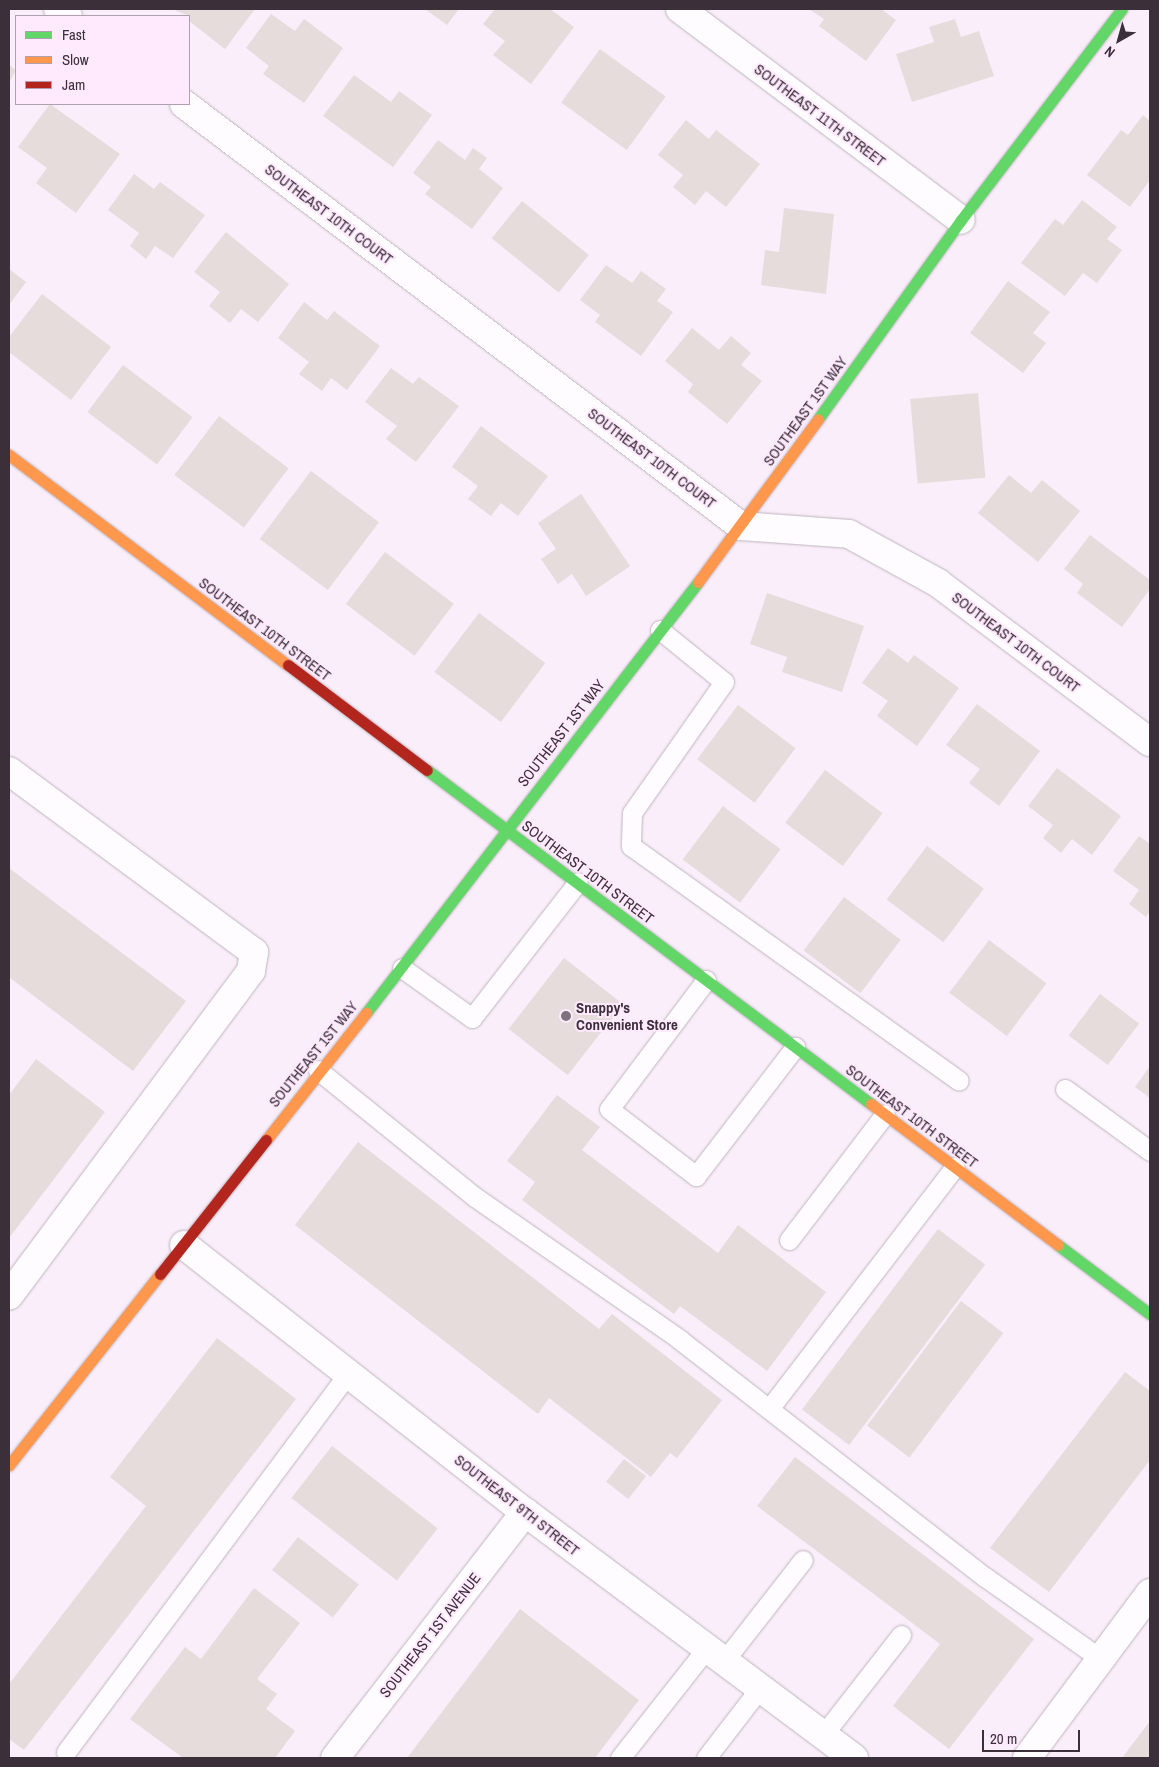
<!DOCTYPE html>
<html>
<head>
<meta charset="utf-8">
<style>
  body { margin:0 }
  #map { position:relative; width:1159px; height:1767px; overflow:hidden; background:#f9eef9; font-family:"Archivo Narrow",sans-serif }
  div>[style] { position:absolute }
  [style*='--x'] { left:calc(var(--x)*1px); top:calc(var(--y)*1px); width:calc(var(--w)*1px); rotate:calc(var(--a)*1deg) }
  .building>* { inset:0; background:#e6dcdc; transform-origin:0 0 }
  .roads { filter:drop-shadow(0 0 1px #beb4be) drop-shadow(0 0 1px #beb4be) }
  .lane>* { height:19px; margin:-9.5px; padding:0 9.5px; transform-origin:9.5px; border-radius:9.5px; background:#fefcfe }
  .street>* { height:28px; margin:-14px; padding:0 14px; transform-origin:14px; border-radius:14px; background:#fefcfe }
  .fast>* { height:11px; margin:-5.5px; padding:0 5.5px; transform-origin:5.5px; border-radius:5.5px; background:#63d668 }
  .slow>* { height:11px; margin:-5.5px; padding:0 5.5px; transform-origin:5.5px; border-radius:5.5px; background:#ff974d }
  .jam>* { height:11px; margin:-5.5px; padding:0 5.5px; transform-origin:5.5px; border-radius:5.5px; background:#b3261e }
  .dots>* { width:14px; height:14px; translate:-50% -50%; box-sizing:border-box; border:2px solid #fee9fd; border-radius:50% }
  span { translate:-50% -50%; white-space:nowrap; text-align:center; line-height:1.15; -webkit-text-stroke:4px #fee9fd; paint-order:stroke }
  .street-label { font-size:15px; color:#3b303a }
  .poi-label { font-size:15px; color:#3b303a; font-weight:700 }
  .left { translate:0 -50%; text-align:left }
  .frame { position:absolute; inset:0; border:10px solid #3b303a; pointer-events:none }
  .legend { position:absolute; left:15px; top:15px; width:175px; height:90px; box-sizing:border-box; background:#fee9fd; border:1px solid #b09faf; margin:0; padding:6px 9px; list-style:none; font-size:15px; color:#3b303a }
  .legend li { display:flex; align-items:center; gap:10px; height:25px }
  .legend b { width:25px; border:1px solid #b09faf }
  .north { position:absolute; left:1094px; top:15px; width:50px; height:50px; -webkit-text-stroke:4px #fee9fd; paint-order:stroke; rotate:218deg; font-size:14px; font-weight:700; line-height:20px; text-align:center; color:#3b303a }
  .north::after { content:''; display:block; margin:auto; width:18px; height:22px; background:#3b303a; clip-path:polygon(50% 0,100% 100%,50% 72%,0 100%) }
  .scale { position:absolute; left:982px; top:1730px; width:98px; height:22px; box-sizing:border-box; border:2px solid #3b303a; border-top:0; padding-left:6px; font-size:15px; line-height:18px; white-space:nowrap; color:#3b303a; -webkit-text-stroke:4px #fee9fd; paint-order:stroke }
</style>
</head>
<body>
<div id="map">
  <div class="building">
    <i style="clip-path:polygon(172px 9px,255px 9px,225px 49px,189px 21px,189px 16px)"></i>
    <i style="clip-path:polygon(425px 9px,459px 9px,447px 25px)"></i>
    <i style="clip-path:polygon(495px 9px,550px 9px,574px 27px,531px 84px,493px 55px,505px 41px,483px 24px)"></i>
    <i style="clip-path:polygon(809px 9px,881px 9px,896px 20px,866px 61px,819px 26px,824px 19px)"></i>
    <i style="clip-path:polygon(271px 14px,295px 31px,304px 19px,343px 48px,304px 103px,263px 74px,269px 66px,246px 48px)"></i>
    <i style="clip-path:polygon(955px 19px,961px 37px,979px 31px,994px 76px,912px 102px,896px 54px,934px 42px,929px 27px)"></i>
    <i style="left:600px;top:49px;width:81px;height:66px;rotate:36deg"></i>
    <i style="clip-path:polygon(9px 65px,16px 70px,9px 83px)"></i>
    <i style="clip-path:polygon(354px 75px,391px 102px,399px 91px,432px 115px,393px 167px,323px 116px)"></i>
    <i style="clip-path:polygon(50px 104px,120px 154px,76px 213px,36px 183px,47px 168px,18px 147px)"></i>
    <i style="clip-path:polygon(1143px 115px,1150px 121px,1150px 180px,1130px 207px,1087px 175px,1121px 130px,1128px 135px)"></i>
    <i style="clip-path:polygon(686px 120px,709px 139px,716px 130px,760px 164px,726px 207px,706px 191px,695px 205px,673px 187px,683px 175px,658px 155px)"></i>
    <i style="clip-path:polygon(438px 140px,465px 160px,473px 148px,487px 158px,479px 169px,503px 188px,472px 229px,425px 194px,431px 187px,413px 173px)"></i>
    <i style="clip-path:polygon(134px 174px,154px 189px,160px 182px,205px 215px,173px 258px,155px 246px,146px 259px,130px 246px,139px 233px,108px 210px)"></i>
    <i style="clip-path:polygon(1082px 200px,1117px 227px,1107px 239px,1122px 250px,1097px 283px,1083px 273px,1065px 296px,1021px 263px,1055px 219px,1063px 225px)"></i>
    <i style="left:522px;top:201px;width:86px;height:48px;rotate:39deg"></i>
    <i style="clip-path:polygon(784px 208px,834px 214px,826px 294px,761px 285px,765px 250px,779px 252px)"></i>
    <i style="clip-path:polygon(226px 232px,289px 284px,258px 322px,241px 309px,230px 323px,209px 306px,220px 292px,194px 272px)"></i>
    <i style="clip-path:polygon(606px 265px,632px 283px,641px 271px,666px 289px,657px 301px,673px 312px,641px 356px,595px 322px,600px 315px,580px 300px)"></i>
    <i style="clip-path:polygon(9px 269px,26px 282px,9px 305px)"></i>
    <i style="clip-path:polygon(1008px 281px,1050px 312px,1033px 333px,1046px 343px,1023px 373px,970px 333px)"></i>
    <i style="clip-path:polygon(42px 294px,111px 347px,71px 400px,9px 352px,9px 337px)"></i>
    <i style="clip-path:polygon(304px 302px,327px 320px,334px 311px,380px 346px,347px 390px,331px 378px,322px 391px,299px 374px,309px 362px,278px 338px)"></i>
    <i style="clip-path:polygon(692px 328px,719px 350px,731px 336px,751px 353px,741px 365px,762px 381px,727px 424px,688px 392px,693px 384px,665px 361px)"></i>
    <i style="left:123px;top:365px;width:87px;height:59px;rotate:37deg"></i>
    <i style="clip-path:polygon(391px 368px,413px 384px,419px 377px,459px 406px,416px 462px,386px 439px,397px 426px,365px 402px)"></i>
    <i style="left:978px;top:393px;width:85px;height:68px;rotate:85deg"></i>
    <i style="left:219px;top:416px;width:87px;height:74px;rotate:37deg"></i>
    <i style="clip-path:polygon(481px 426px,548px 476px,518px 516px,501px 503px,491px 516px,468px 499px,478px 486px,452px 467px)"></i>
    <i style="left:311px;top:471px;width:85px;height:85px;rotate:37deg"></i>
    <i style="clip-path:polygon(1009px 475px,1031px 493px,1042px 480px,1080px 511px,1038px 562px,978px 513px)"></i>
    <i style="clip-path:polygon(581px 494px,630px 566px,586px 596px,572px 574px,558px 584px,541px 559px,556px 549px,538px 523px)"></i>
    <i style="clip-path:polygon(1090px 535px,1150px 580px,1150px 589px,1122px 627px,1077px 593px,1083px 584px,1064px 569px)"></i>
    <i style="left:385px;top:552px;width:86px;height:65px;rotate:37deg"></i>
    <i style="clip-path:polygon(767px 593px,864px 626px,842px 692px,782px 672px,787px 657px,750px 644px)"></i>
    <i style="left:479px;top:613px;width:83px;height:74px;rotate:37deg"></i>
    <i style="clip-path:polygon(888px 648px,908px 663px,914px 655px,959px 688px,917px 746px,877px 716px,888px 701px,862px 683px)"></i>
    <i style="clip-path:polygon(977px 704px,1040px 751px,999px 806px,969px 783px,980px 769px,946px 745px)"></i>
    <i style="left:738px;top:705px;width:72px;height:68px;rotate:37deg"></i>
    <i style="clip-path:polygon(1057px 768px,1121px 816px,1092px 855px,1072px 839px,1061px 853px,1043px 838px,1053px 825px,1028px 806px)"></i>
    <i style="left:825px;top:770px;width:72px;height:66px;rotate:37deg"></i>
    <i style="left:723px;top:806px;width:72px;height:67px;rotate:37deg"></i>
    <i style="clip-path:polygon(1139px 836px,1150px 844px,1150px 911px,1146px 917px,1129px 904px,1139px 890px,1113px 871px)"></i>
    <i style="left:927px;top:846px;width:71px;height:67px;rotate:37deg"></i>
    <i style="clip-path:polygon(9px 868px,186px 1001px,133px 1071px,9px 977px)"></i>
    <i style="left:844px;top:897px;width:71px;height:67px;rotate:37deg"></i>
    <i style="left:989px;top:940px;width:72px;height:66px;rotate:37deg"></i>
    <i style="left:564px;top:958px;width:75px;height:90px;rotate:38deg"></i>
    <i style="left:1100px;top:994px;width:49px;height:52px;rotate:37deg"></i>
    <i style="clip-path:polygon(36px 1059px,105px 1112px,9px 1238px,9px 1095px)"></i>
    <i style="clip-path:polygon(1150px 1066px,1150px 1098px,1135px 1087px)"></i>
    <i style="clip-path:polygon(557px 1095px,600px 1127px,582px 1150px,718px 1253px,738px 1225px,826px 1292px,767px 1371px,680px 1306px,674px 1314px,522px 1200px,535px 1182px,507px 1161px)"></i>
    <i style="clip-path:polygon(358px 1142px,599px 1329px,612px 1314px,722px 1400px,677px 1458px,670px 1453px,651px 1477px,549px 1398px,538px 1414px,295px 1225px)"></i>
    <i style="left:938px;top:1229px;width:59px;height:226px;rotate:37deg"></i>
    <i style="left:961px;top:1301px;width:53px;height:156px;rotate:37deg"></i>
    <i style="clip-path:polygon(217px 1338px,296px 1399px,24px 1750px,9px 1739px,9px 1684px,146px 1506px,110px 1477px)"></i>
    <i style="clip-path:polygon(1125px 1372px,1150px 1391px,1150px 1460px,1049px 1592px,990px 1548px)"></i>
    <i style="left:332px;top:1446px;width:134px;height:66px;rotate:38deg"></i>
    <i style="clip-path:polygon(795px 1457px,1034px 1639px,949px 1749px,893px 1706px,940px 1644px,757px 1506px)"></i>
    <i style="left:624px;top:1459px;width:28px;height:29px;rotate:38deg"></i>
    <i style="left:298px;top:1537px;width:77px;height:42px;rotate:38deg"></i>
    <i style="clip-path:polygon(254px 1588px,300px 1623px,257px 1679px,277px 1694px,266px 1709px,295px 1731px,275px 1758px,183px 1758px,130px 1719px,185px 1647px,201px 1659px)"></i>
    <i style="clip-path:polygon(520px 1609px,639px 1700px,595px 1758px,407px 1758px)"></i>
    <i style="clip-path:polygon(1150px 1721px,1150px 1758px,1122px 1758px)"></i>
  </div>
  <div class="roads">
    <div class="lane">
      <i style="--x:660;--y:630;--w:82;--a:39.1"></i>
      <i style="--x:724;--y:682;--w:160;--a:125.1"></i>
      <i style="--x:632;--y:813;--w:33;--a:92"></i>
      <i style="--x:631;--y:846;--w:403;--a:35.6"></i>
      <i style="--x:402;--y:968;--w:86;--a:35.5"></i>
      <i style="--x:472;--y:1018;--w:172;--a:-52.1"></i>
      <i style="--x:706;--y:980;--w:161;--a:126.9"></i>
      <i style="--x:609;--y:1109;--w:110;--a:37.6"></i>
      <i style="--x:696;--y:1176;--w:163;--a:-52.5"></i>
      <i style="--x:318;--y:1070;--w:202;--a:39"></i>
      <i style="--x:475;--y:1197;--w:249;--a:34.8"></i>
      <i style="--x:679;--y:1339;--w:388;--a:37.9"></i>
      <i style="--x:985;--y:1577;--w:142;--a:35.3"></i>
      <i style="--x:1065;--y:1089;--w:105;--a:36.1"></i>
      <i style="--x:789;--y:1240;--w:158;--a:-52.7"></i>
      <i style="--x:769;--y:1409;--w:305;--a:-52.5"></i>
      <i style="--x:724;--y:1661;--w:128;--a:-52"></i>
      <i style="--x:823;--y:1735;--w:127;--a:-52"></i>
      <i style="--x:66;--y:1752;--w:472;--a:-53.3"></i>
      <i style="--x:620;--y:1758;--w:140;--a:-51.7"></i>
      <i style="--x:706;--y:1758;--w:88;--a:-52.4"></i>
    </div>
    <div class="street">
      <i style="--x:58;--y:9;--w:12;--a:35"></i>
      <i style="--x:680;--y:9;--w:351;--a:36.9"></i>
      <i style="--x:184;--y:104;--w:699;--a:37.15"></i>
      <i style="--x:741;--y:526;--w:108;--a:4.2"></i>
      <i style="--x:849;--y:534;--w:102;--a:28.8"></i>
      <i style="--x:938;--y:583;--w:265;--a:36.9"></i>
      <i style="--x:9;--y:771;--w:305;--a:36.5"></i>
      <i style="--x:254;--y:952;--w:19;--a:99"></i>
      <i style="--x:251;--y:971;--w:405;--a:126.7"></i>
      <i style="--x:184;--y:1245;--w:433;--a:38.1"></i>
      <i style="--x:525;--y:1512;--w:411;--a:36.8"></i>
      <i style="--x:335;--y:1758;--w:311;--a:-52.3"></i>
      <i style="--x:1027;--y:1758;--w:206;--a:-53.3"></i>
    </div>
    <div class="fast">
      <i style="--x:818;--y:419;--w:245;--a:-54.3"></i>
      <i style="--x:961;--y:220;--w:265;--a:-52.7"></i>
      <i style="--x:427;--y:770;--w:556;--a:36.95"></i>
      <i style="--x:366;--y:1013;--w:544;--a:-52.39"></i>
      <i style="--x:1058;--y:1245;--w:115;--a:36.9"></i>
    </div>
    <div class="slow">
      <i style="--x:9;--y:455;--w:349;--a:37"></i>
      <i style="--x:698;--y:582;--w:202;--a:-53.6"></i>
      <i style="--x:871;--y:1104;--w:234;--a:37"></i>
      <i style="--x:266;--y:1140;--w:162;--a:-51.8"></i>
      <i style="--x:9;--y:1465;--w:243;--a:-51.7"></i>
    </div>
    <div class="jam">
      <i style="--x:288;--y:665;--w:174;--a:37.1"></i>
      <i style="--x:160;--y:1274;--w:171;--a:-51.7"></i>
    </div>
  </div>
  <div class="dots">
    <i style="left:566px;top:1016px;background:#7e727d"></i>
  </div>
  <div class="street-label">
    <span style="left:820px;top:115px;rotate:37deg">SOUTHEAST 11TH STREET</span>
    <span style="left:329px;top:214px;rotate:37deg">SOUTHEAST 10TH COURT</span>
    <span style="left:805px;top:411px;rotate:-54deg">SOUTHEAST 1ST WAY</span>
    <span style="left:652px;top:458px;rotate:37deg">SOUTHEAST 10TH COURT</span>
    <span style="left:265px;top:629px;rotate:37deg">SOUTHEAST 10TH STREET</span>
    <span style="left:1016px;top:642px;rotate:37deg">SOUTHEAST 10TH COURT</span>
    <span style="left:561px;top:733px;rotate:-52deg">SOUTHEAST 1ST WAY</span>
    <span style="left:588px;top:872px;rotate:37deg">SOUTHEAST 10TH STREET</span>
    <span style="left:313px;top:1054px;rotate:-51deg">SOUTHEAST 1ST WAY</span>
    <span style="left:912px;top:1116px;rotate:37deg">SOUTHEAST 10TH STREET</span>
    <span style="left:517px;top:1505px;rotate:38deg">SOUTHEAST 9TH STREET</span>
    <span style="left:430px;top:1635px;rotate:-52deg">SOUTHEAST 1ST AVENUE</span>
  </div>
  <div class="poi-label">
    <span class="left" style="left:576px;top:1016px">Snappy's<br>Convenient Store</span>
  </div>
  <div class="frame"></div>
  <ul class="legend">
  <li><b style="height:6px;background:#63d668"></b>Fast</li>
  <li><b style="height:6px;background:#ff974d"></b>Slow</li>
  <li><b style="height:6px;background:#b3261e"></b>Jam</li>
  </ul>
  <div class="north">N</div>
  <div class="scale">20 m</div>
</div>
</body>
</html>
